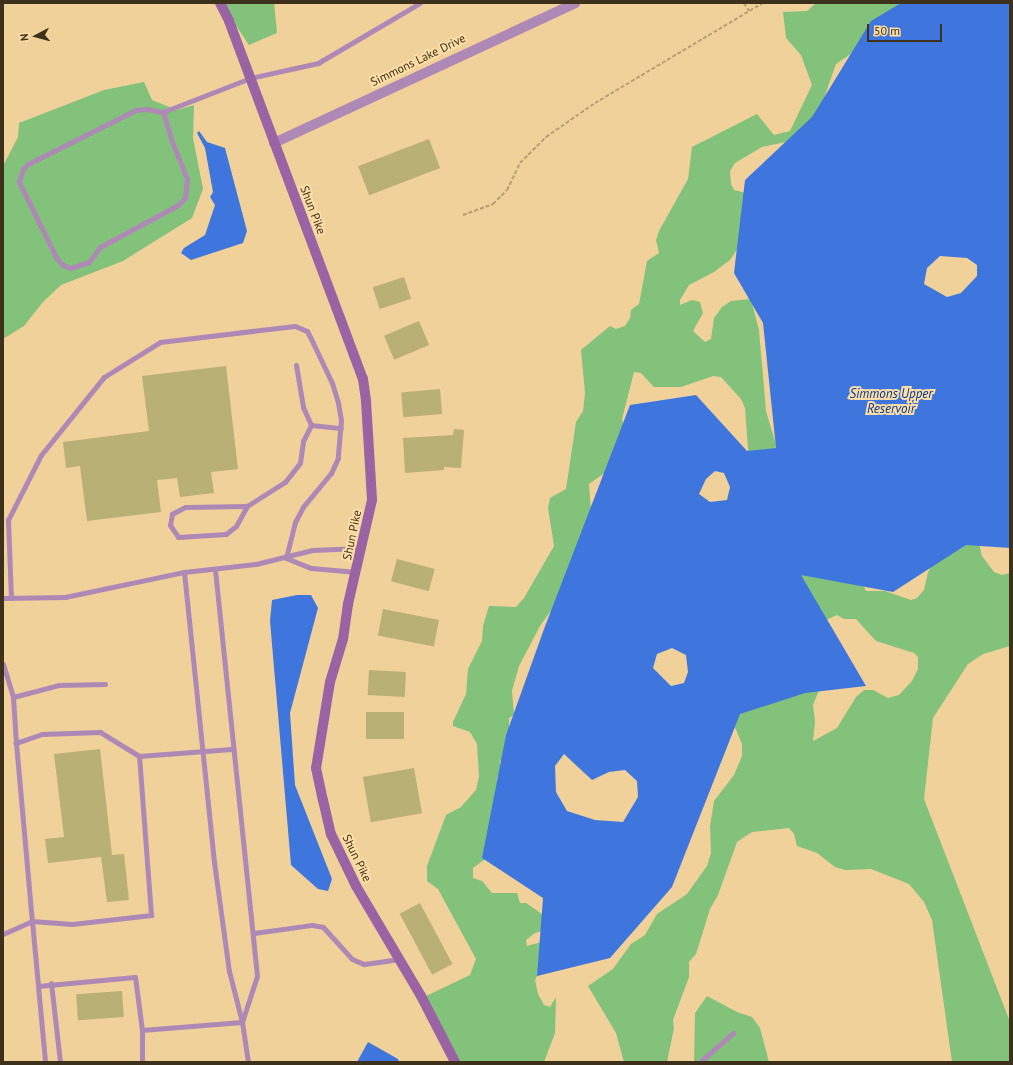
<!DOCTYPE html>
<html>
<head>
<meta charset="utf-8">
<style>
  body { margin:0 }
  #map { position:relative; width:1013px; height:1065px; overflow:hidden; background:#f0d19a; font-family:"PT Sans",sans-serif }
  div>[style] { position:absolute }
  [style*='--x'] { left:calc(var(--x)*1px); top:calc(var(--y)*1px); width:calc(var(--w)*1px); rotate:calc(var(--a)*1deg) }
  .green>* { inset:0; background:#82c27a }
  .water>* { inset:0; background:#3f76de }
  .building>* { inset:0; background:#b8b075; transform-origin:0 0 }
  .path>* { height:2px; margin-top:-1px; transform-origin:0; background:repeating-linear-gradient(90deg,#b89f72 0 4px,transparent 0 6px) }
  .service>* { height:5px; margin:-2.5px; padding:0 2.5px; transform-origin:2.5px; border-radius:2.5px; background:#af89b5 }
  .minor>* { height:10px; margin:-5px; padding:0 5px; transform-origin:5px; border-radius:5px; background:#af89b5 }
  .secondary>* { height:10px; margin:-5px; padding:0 5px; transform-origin:5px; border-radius:5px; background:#9a63a4 }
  span { translate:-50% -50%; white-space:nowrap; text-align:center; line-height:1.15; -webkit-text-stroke:4px #fddea6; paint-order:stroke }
  .street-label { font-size:12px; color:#3d311b }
  .water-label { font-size:13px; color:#053793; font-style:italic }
  .frame { position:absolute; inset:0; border:4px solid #3d311b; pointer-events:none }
  .north { position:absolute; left:16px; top:16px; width:40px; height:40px; -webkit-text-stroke:3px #fddea6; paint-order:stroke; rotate:264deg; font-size:11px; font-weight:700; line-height:16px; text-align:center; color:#3d311b }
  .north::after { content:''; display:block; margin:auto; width:14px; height:18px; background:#3d311b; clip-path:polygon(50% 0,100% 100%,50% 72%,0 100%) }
  .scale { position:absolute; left:867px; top:24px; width:75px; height:18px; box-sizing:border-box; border:2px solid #3d311b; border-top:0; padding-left:5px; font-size:12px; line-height:14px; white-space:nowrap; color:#3d311b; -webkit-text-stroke:3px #fddea6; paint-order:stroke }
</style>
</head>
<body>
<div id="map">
  <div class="green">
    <i style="clip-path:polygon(221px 3px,274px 3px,277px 33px,249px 45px)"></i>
    <i style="clip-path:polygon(816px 3px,925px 3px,836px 64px,819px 112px,795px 140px,762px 147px,735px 163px,730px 171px,731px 184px,734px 190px,750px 194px,742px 242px,730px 260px,714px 272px,689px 285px,680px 300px,680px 305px,692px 300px,700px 302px,703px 313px,693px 331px,705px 342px,711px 339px,714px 318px,722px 307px,731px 301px,751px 299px,759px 330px,766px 411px,776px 445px,774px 458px,749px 462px,745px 408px,741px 399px,721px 377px,713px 376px,681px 387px,654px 387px,641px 373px,634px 372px,622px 419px,627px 439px,623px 460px,589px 484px,591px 511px,560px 598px,540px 626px,519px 666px,512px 691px,514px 715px,509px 718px,509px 755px,500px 761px,501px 771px,497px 778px,499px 849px,473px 868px,473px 878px,482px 881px,492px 893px,517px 893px,520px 903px,526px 903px,542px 914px,572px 923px,535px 933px,526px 940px,527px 946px,545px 941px,547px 950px,539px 953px,542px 966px,535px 980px,538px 994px,544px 1005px,550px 1007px,556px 997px,555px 1033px,544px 1062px,455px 1062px,424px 997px,470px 975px,476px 959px,438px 889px,427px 881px,427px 866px,446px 815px,461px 807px,476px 790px,479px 776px,477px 744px,470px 732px,453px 726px,453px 722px,466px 694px,468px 669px,482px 641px,483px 626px,489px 606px,516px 607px,524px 598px,554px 546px,548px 508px,550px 498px,566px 489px,576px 422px,583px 411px,585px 393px,581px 350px,610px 326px,616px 329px,625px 326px,630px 318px,631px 310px,639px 304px,647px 261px,659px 253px,656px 240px,659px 231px,688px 179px,692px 147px,757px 114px,774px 135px,790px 131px,812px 85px,801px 55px,786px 38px,783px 12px,807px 11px)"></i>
    <i style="clip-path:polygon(144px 82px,152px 100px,177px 110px,194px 105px,193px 138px,203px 189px,192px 218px,123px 261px,61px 285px,43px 302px,24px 326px,3px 339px,3px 166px,18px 137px,19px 123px,104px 90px)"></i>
    <i style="clip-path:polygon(977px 534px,982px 556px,994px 572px,1002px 575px,1010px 573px,1010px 646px,983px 654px,968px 664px,933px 718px,924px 799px,1010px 1022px,1010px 1062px,952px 1062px,932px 920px,924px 902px,909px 884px,871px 869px,845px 870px,835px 867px,817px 853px,797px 846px,794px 834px,789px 828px,752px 832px,737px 842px,718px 895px,710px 909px,696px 954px,689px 962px,689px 977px,673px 1020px,674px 1028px,667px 1062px,624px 1062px,616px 1033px,588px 986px,613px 969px,631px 944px,645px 935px,657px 914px,687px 894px,707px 866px,711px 853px,710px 826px,714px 801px,734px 775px,742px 756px,742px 744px,734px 725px,739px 708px,826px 673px,813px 705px,815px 722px,813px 741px,837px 728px,856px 697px,864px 690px,873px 690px,888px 698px,899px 695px,912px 681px,918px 669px,918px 657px,914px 653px,876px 641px,856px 619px,844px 619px,837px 615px,822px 622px,801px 576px,805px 559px,857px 573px,866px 591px,885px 591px,911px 600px,917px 598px,924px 590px,928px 572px,937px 558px)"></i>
    <i style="clip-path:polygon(707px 996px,737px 1012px,752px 1017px,760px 1028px,769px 1062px,694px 1062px,695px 1013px)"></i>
  </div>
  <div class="water">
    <i style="clip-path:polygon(evenodd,901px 3px,1010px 3px,1010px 548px,966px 545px,893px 592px,801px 575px,866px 686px,805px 693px,740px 714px,672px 887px,610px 958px,537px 976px,543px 898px,482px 858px,506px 735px,544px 629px,630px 405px,696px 395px,747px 451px,776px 448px,763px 323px,734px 273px,745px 180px,812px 117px,871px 21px,901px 3px,940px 256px,967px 258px,977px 265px,977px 276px,961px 293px,947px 297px,924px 284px,927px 268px,940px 256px,901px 3px,715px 471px,724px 473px,730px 487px,727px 500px,710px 502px,699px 494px,706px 479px,715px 471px,901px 3px,672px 648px,686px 655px,688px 672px,684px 683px,671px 686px,653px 668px,657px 654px,672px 648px,901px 3px,564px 754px,592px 780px,609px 772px,625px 770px,637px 781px,638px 797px,623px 822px,595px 820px,567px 811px,556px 792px,555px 766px,564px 754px)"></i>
    <i style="clip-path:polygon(199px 131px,207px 142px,225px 148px,247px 231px,243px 243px,191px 260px,181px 253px,184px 248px,205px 235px,215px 205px,210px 197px,213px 192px,205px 148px,197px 133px)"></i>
    <i style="clip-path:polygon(297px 595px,311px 595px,318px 608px,290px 713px,295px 785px,332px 879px,328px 891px,318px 889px,291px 865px,270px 621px,272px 600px)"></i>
    <i style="clip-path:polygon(368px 1042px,398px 1059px,399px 1062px,357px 1062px)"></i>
  </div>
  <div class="building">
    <i style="left:429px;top:139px;width:31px;height:76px;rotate:69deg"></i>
    <i style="left:404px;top:277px;width:23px;height:33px;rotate:72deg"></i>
    <i style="left:419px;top:321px;width:26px;height:38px;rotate:67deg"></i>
    <i style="clip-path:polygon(226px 366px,238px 469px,211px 472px,214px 493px,180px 497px,177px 478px,157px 480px,161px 512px,87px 521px,80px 466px,66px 468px,63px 442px,149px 431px,142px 376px)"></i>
    <i style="left:440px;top:389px;width:25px;height:39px;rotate:85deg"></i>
    <i style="clip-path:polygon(454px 429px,464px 430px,461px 468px,444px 467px,444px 470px,405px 473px,403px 438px,453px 435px)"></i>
    <i style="left:397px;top:559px;width:39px;height:23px;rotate:15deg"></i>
    <i style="left:383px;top:609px;width:57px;height:27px;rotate:11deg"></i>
    <i style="left:369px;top:670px;width:37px;height:25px;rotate:3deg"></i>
    <i style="left:366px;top:712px;width:38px;height:27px"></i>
    <i style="clip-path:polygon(100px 749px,112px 855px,124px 854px,129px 900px,107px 902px,101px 857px,48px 863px,45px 839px,64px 837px,54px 754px)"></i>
    <i style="left:414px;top:768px;width:46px;height:52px;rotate:80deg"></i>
    <i style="left:420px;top:903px;width:69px;height:23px;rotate:62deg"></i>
    <i style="left:122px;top:991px;width:26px;height:46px;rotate:86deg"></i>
  </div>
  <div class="path">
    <i style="--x:744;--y:3;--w:9;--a:58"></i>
    <i style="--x:463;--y:215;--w:32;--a:-20"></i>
    <i style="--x:493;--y:204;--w:20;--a:-45"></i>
    <i style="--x:507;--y:190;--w:30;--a:-64"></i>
    <i style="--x:520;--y:163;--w:37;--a:-45"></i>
    <i style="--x:546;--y:137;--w:60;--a:-34.8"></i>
    <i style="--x:595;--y:103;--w:196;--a:-30.8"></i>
  </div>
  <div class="service">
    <i style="--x:163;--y:112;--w:28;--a:73"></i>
    <i style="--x:171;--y:139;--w:43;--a:68.2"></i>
    <i style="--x:187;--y:179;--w:19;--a:96"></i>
    <i style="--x:185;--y:198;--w:10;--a:135"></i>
    <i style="--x:178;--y:205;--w:89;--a:151.7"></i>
    <i style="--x:100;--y:247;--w:19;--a:126"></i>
    <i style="--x:89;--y:262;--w:20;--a:162"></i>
    <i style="--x:70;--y:268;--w:8;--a:-157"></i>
    <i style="--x:63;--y:265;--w:8;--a:-135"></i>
    <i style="--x:57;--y:259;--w:86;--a:-116.3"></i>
    <i style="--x:19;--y:182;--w:14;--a:-73"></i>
    <i style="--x:23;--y:169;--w:7;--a:-45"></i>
    <i style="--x:28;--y:164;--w:121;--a:-26.6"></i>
    <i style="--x:136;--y:110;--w:11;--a:-5"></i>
    <i style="--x:147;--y:109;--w:16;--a:11"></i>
    <i style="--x:163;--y:112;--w:93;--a:-21.3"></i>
    <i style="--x:250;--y:78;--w:70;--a:-12.4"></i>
    <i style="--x:318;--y:63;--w:118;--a:-30.5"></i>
    <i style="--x:296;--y:365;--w:43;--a:80.5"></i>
    <i style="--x:303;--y:407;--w:20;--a:66"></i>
    <i style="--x:247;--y:506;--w:62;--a:179.1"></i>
    <i style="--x:185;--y:507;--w:15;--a:152"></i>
    <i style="--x:172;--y:514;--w:11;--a:100"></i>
    <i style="--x:170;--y:525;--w:14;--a:56"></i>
    <i style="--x:178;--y:537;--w:48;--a:-3.6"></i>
    <i style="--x:226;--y:534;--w:13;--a:-39"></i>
    <i style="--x:236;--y:526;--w:23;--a:-61"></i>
    <i style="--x:247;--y:506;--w:45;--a:-32.3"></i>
    <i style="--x:285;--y:482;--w:24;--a:-52"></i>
    <i style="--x:300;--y:463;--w:22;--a:-82"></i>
    <i style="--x:303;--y:441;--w:18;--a:-63"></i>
    <i style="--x:311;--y:425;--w:30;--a:6"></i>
    <i style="--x:286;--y:558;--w:27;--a:22"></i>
    <i style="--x:311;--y:568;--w:46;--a:5"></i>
    <i style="--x:184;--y:572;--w:292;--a:84.1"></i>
    <i style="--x:214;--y:862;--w:110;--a:82.2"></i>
    <i style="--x:229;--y:971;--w:53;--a:75.7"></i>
    <i style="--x:242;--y:1022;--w:48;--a:-71.9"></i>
    <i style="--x:257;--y:976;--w:408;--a:-95.9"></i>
    <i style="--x:3;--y:598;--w:62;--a:-0.9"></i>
    <i style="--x:65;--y:597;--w:122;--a:-11.9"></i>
    <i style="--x:184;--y:572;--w:72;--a:-6.3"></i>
    <i style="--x:256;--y:564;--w:58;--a:-14"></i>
    <i style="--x:312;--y:550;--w:49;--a:-2.3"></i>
    <i style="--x:11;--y:598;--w:78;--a:-92.2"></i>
    <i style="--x:8;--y:520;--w:73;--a:-63.1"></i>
    <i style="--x:41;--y:455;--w:100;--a:-51.1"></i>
    <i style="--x:104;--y:377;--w:66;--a:-32"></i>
    <i style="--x:160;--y:342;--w:136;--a:-6.8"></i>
    <i style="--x:295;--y:326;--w:13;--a:23"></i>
    <i style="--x:307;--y:331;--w:13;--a:63"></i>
    <i style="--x:313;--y:343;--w:44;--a:64.6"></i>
    <i style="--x:332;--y:383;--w:21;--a:73"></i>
    <i style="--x:338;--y:403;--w:17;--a:80"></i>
    <i style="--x:341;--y:420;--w:38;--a:95"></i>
    <i style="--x:338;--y:458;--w:17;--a:115"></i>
    <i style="--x:331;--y:473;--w:44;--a:129.5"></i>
    <i style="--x:303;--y:507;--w:17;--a:118"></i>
    <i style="--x:295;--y:522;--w:37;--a:104"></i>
    <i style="--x:3;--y:664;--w:34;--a:73"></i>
    <i style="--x:13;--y:697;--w:46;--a:86.3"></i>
    <i style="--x:13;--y:697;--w:48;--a:-14.6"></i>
    <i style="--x:59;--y:685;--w:46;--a:-1.2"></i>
    <i style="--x:139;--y:756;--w:93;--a:-4.3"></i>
    <i style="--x:254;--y:933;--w:59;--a:-7.9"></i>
    <i style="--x:312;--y:925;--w:11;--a:10"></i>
    <i style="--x:323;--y:927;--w:43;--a:47.8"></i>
    <i style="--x:352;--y:959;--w:13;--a:23"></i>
    <i style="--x:364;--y:964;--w:36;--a:-8"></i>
    <i style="--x:3;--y:934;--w:32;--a:-24"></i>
    <i style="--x:32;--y:921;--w:40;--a:4.3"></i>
    <i style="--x:72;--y:924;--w:80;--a:-6.5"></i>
    <i style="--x:151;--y:915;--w:159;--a:-94.3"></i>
    <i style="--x:139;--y:756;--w:46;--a:-148.4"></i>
    <i style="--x:100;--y:732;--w:58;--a:178"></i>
    <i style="--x:42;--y:734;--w:28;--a:161"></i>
    <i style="--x:16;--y:743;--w:179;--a:84.9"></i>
    <i style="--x:32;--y:921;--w:142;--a:84.7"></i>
    <i style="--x:51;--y:983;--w:80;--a:83.5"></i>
    <i style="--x:38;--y:986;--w:97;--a:-5.3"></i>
    <i style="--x:135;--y:977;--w:53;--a:82.5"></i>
    <i style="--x:142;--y:1030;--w:100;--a:-4.6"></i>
    <i style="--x:242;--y:1022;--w:40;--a:81.5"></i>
    <i style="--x:142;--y:1030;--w:32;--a:90"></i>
    <i style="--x:700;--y:1062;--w:44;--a:-41.3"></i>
  </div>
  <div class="minor">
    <i style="--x:274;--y:143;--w:332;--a:-24.9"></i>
  </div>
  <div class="secondary">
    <i style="--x:220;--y:3;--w:20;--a:63"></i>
    <i style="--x:229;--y:21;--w:382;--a:69.5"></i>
    <i style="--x:363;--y:379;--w:22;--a:82"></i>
    <i style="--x:366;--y:401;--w:99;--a:86.5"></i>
    <i style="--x:372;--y:500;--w:107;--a:103"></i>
    <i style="--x:348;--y:604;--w:35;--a:98"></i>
    <i style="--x:343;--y:639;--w:45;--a:106.8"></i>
    <i style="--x:330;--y:682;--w:87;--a:99.2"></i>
    <i style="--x:316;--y:768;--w:33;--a:78"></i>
    <i style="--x:323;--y:800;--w:35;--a:77"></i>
    <i style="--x:331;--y:834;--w:58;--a:64.3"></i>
    <i style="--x:356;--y:886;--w:128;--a:59.4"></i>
    <i style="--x:421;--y:996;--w:74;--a:62.7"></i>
  </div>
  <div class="street-label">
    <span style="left:418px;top:60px;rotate:-26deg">Simmons Lake Drive</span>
    <span style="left:313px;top:210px;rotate:69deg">Shun Pike</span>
    <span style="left:352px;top:535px;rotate:-78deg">Shun Pike</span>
    <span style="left:357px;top:858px;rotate:64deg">Shun Pike</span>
  </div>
  <div class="water-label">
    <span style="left:891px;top:402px">Simmons Upper<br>Reservoir</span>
  </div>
  <div class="frame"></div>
  <div class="north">N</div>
  <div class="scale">50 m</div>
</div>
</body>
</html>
